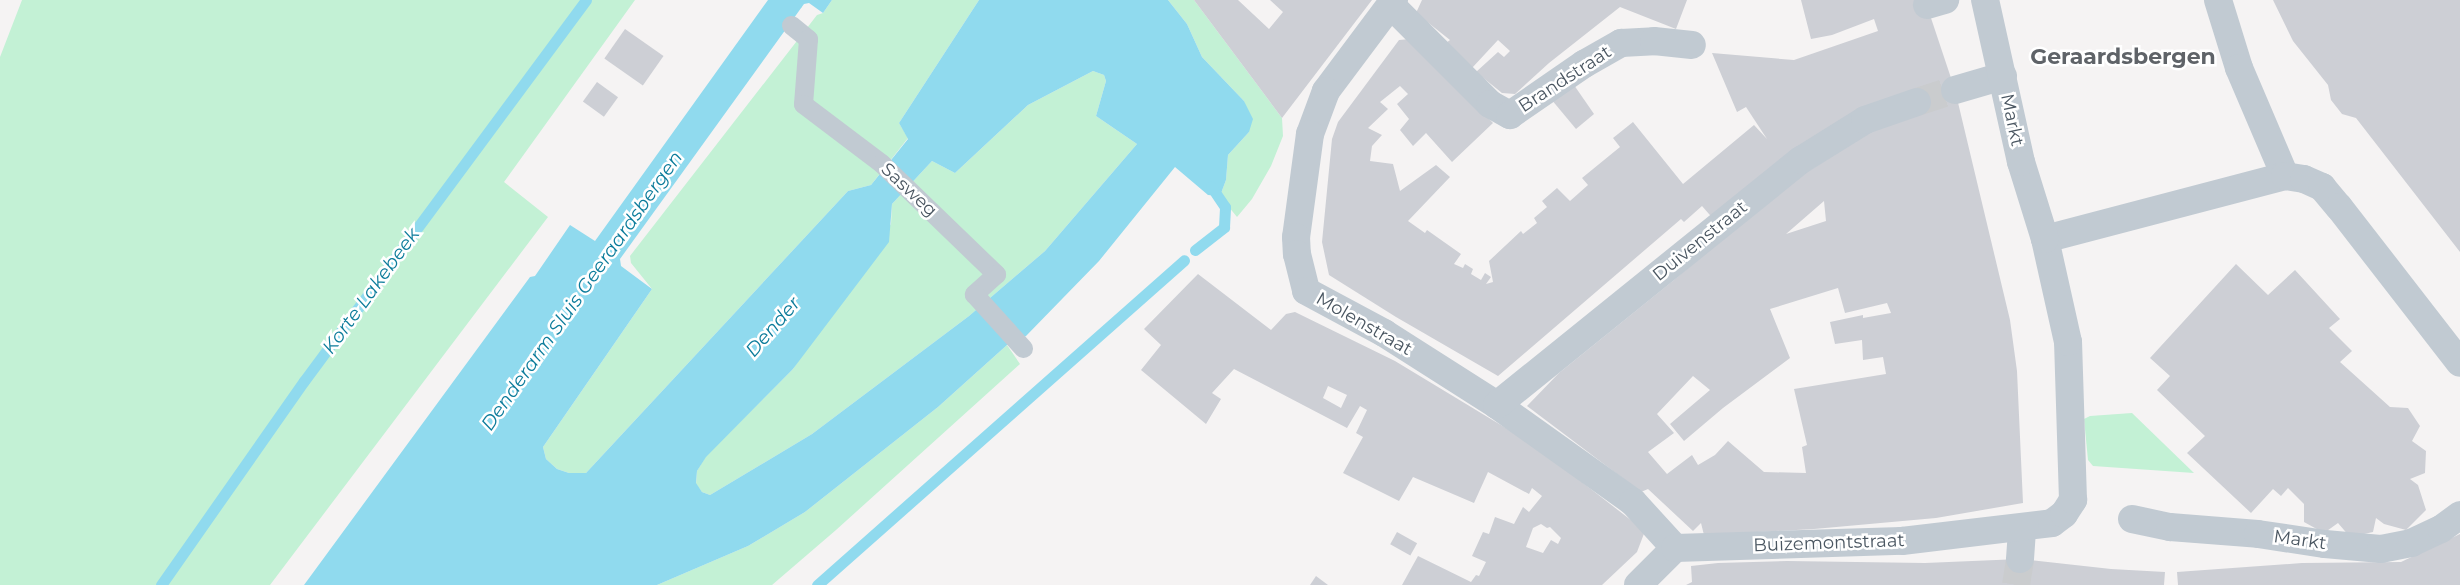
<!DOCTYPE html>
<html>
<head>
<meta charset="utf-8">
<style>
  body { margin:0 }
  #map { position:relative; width:2460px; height:585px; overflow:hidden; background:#f5f3f3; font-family:Montserrat,sans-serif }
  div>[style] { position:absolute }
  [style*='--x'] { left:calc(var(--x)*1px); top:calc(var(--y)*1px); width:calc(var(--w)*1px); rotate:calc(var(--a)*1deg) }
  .green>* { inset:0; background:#c3f1d5 }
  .water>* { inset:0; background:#90daee }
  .stream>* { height:11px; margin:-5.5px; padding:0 5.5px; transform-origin:5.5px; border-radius:5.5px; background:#90daee }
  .building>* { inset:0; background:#cdcfd5; transform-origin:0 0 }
  .pedestrian-tunnel>* { height:28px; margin-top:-14px; transform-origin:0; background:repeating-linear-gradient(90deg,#caccce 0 28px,transparent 0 42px) }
  .service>* { height:19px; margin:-9.5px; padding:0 9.5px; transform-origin:9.5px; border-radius:9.5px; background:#c1cad2 }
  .pedestrian>* { height:28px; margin:-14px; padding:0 14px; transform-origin:14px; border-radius:14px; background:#c1cad2 }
  .minor>* { height:28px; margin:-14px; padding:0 14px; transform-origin:14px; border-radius:14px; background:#c1cad2 }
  span { translate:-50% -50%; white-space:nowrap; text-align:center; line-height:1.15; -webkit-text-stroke:5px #fff; paint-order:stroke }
  .street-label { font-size:18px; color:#4a5661 }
  .water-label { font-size:19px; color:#0c7c9b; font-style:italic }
  .district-label { font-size:22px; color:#5f6368; font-weight:700 }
</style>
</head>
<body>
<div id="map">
  <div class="green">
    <i style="clip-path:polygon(22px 0,635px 0,504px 182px,548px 217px,270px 585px,0 585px,0 57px)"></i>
    <i style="clip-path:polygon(832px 0,979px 0,899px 123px,908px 138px,871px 185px,848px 191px,586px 473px,569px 473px,557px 469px,546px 459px,543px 447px,652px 289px,631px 263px,630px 256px,817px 15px,823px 13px)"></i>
    <i style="clip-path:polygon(1168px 0,1194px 0,1282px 118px,1283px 136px,1271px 166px,1252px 199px,1237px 217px,1220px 196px,1226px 180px,1228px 155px,1249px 132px,1244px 101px,1202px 57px,1187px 24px)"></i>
    <i style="clip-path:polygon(1093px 71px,1104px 75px,1106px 81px,1096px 116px,1137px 144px,1045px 251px,969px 316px,812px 434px,710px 495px,702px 492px,696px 484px,697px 471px,706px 456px,793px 369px,891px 224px,892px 204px,932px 161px,955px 173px,1028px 105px)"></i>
    <i style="clip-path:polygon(1007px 345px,1020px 364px,836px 530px,772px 585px,657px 585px,748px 546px,805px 512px,938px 407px)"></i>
    <i style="clip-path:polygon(2132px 413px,2194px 473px,2093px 466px,2088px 460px,2084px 419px,2090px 416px)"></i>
  </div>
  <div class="water">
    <i style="clip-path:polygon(evenodd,768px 0,832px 0,823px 13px,809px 3px,804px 4px,620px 259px,621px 266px,652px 289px,543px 447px,546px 459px,557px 469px,569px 473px,586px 473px,848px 191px,871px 185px,908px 139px,899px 123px,979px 0,1168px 0,1187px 24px,1202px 57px,1244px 101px,1253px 119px,1249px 132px,1228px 155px,1226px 180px,1220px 196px,1208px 195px,1175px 167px,1099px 261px,1026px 336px,1007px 345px,938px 407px,805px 512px,748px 546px,657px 585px,304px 585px,530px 277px,535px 276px,570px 225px,595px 241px,768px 0,1093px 71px,1104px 75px,1106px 81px,1096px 116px,1137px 144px,1045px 251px,969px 316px,812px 434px,710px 495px,702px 492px,696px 483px,697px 471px,706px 457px,793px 369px,889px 242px,892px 204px,932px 161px,955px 173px,1028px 105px,1093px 71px)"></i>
  </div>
  <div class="stream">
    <i style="--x:1195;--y:250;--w:37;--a:-38"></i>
    <i style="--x:1224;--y:227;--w:20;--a:-87"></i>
    <i style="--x:1225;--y:207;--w:25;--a:-124"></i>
    <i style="--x:161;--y:585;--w:249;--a:-55"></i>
    <i style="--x:304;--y:381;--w:474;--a:-53.5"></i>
    <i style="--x:817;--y:585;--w:490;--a:-41.5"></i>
  </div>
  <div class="building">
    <i style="clip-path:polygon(1194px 0,1238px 0,1269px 29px,1283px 12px,1270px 0,1372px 0,1282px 118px)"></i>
    <i style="clip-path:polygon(1422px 0,1687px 0,1676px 29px,1620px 7px,1549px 63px,1515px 94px,1502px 93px,1476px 72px,1498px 52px,1504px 57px,1510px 51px,1498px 40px,1472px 68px,1446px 43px,1450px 40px,1416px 13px)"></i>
    <i style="clip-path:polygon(evenodd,1801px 0,1925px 0,1955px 90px,2010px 320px,2017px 371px,2023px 503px,1936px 518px,1814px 529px,1704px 535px,1701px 523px,1693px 531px,1648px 489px,1641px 492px,1527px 406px,1559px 373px,1674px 280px,1769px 199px,1793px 181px,1917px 102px,1716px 222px,1702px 206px,1684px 222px,1681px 219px,1498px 376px,1396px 317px,1329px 275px,1322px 242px,1332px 139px,1338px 122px,1399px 40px,1410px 39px,1493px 123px,1452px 162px,1426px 133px,1413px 146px,1400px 130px,1409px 119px,1397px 104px,1408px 94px,1400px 86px,1380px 102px,1388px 109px,1368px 128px,1382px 135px,1372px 146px,1370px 161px,1393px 164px,1400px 191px,1436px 165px,1450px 177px,1408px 221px,1425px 233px,1427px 230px,1461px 254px,1454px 264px,1463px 268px,1465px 264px,1473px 269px,1471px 274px,1481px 280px,1485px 273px,1491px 277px,1486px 284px,1493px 282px,1489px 261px,1521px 231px,1523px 234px,1537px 223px,1534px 218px,1547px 207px,1542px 201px,1557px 188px,1570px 201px,1588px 185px,1582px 178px,1620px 147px,1613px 138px,1633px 122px,1683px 184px,1754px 125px,1767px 139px,1746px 107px,1737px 112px,1712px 53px,1794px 60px,1878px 31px,1874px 19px,1832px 35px,1811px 39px,1801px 0,1824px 201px,1826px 221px,1786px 234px,1824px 201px,1801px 0,1838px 288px,1845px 313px,1887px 303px,1891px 313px,1863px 318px,1863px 315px,1830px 322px,1835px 344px,1862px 340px,1863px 360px,1883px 357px,1886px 374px,1794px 389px,1807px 445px,1802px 447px,1806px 473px,1764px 472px,1728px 441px,1715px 455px,1698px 465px,1692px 455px,1667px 474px,1648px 452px,1674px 433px,1657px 414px,1693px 376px,1710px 390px,1670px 424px,1684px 441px,1723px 408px,1790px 358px,1770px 309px,1838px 288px)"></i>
    <i style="clip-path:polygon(2273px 0,2460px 0,2460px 252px,2356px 118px,2342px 114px,2331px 100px,2328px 85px,2293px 41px)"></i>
    <i style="left:625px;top:29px;width:47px;height:36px;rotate:35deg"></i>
    <i style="left:597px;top:82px;width:26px;height:24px;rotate:36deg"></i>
    <i style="clip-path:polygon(1574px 85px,1594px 114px,1576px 129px,1551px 99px)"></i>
    <i style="clip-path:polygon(2236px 264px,2268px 295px,2295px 270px,2340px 319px,2329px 328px,2352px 351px,2340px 362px,2390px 407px,2408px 408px,2420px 426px,2412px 441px,2426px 451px,2425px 473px,2410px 479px,2418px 485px,2426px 510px,2406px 530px,2384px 524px,2376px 518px,2373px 532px,2350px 537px,2338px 523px,2324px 533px,2304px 522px,2304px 504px,2288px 488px,2281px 496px,2273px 489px,2251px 513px,2187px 453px,2205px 436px,2157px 390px,2170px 376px,2150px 358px)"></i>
    <i style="clip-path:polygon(evenodd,1198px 274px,1271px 330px,1286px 314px,1295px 312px,1395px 361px,1534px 445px,1645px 531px,1637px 552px,1602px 585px,1402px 585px,1418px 556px,1471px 582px,1476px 575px,1479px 576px,1486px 562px,1472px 556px,1483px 532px,1489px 534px,1495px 517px,1514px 524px,1523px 507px,1529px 512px,1542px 496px,1532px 488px,1529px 494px,1488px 472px,1474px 503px,1413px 477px,1399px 501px,1343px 473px,1363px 437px,1356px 433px,1367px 410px,1360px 406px,1347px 428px,1234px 369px,1212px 393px,1221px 399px,1206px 424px,1141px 370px,1161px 345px,1144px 329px,1198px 274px,1328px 386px,1347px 395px,1341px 408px,1323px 398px,1328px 386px,1198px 274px,1541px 524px,1547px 528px,1550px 527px,1561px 538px,1558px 544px,1551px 540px,1543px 553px,1526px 547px,1533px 528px,1541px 524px)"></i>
    <i style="left:1397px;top:532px;width:23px;height:14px;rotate:29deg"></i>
    <i style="clip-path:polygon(2460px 534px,2460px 585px,2178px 585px,2177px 572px,2302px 563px,2401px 562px)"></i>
    <i style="clip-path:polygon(2020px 559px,2111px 569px,2165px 572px,2164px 585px,1686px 585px,1692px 582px,1691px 566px,1718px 563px,1787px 561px,1925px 563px)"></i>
    <i style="clip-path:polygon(1316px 576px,1328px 585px,1310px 585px)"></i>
  </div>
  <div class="pedestrian-tunnel">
    <i style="--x:1917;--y:102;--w:40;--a:-18"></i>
    <i style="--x:2016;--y:585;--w:26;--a:-81"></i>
  </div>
  <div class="service">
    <i style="--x:791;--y:25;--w:22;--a:39"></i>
    <i style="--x:808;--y:39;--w:65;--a:94.4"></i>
    <i style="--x:803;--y:104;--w:98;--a:37.1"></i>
    <i style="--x:881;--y:163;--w:160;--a:44"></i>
    <i style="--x:996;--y:274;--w:30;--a:138"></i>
    <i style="--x:974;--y:294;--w:73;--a:47.8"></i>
  </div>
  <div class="pedestrian">
    <i style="--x:2218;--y:0;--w:71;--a:72.8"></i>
    <i style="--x:2239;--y:68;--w:117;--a:66.9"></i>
    <i style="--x:1927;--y:5;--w:19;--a:-16"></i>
    <i style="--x:1955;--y:90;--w:50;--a:-16.3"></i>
    <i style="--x:2020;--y:559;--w:31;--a:-86"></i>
  </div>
  <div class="minor">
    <i style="--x:1394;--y:0;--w:114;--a:126.8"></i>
    <i style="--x:1326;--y:91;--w:46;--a:110.4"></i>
    <i style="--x:1310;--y:134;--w:104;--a:97.7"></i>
    <i style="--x:1296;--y:237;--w:17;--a:87"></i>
    <i style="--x:1297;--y:254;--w:38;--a:76"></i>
    <i style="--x:1306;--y:291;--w:89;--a:28.3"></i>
    <i style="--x:1384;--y:333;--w:134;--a:32.5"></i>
    <i style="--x:1497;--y:405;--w:167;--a:35.5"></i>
    <i style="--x:1633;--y:502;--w:62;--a:47.6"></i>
    <i style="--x:1391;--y:5;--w:140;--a:45"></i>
    <i style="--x:1490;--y:104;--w:23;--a:29"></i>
    <i style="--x:1510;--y:115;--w:90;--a:-34.6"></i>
    <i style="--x:1584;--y:64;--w:43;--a:-29.6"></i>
    <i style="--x:1621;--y:43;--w:33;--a:-3"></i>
    <i style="--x:1654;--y:41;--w:38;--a:6"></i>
    <i style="--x:2045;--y:239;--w:248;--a:-14.7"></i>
    <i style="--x:2285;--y:176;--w:19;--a:9"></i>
    <i style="--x:2304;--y:179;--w:20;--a:24"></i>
    <i style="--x:2322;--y:187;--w:26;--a:50"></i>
    <i style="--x:2339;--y:207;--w:197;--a:52.2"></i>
    <i style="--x:1497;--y:405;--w:390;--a:-38.9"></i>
    <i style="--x:1801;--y:160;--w:75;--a:-32"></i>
    <i style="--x:1865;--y:120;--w:55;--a:-19.1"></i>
    <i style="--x:2132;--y:519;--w:39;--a:12"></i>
    <i style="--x:2170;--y:527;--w:88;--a:4.5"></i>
    <i style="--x:2258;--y:534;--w:68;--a:8.5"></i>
    <i style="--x:2325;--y:544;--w:56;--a:5.1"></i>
    <i style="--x:2381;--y:549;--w:31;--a:-11"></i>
    <i style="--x:2411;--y:543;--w:33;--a:-25"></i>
    <i style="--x:2441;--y:529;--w:24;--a:-36"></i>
    <i style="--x:1638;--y:585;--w:52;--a:-45"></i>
    <i style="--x:1675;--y:548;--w:227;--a:-1.8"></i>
    <i style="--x:1902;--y:541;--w:151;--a:-6.8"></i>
    <i style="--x:2052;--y:523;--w:15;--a:-37"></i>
    <i style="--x:2064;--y:514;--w:17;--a:-57"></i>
    <i style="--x:2073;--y:500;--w:158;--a:-91.8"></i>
    <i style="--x:2068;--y:342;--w:106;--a:-102.6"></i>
    <i style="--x:2045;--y:239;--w:81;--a:-107.3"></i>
    <i style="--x:2021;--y:162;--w:166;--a:-102.5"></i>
  </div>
  <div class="street-label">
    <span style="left:1565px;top:79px;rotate:-33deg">Brandstraat</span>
    <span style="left:2012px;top:120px;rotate:78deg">Markt</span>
    <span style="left:909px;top:190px;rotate:43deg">Sasweg</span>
    <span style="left:1700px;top:241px;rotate:-39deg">Duivenstraat</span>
    <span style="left:1364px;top:324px;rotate:30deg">Molenstraat</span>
    <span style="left:2300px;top:540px;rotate:8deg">Markt</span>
    <span style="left:1829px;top:543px;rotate:-2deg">Buizemontstraat</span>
  </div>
  <div class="water-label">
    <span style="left:371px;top:291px;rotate:-54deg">Korte Lakebeek</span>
    <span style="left:582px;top:291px;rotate:-55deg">Denderarm Sluis Geeraardsbergen</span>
    <span style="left:773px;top:327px;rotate:-49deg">Dender</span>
  </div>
  <div class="district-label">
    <span style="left:2123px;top:57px">Geraardsbergen</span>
  </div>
</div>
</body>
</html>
